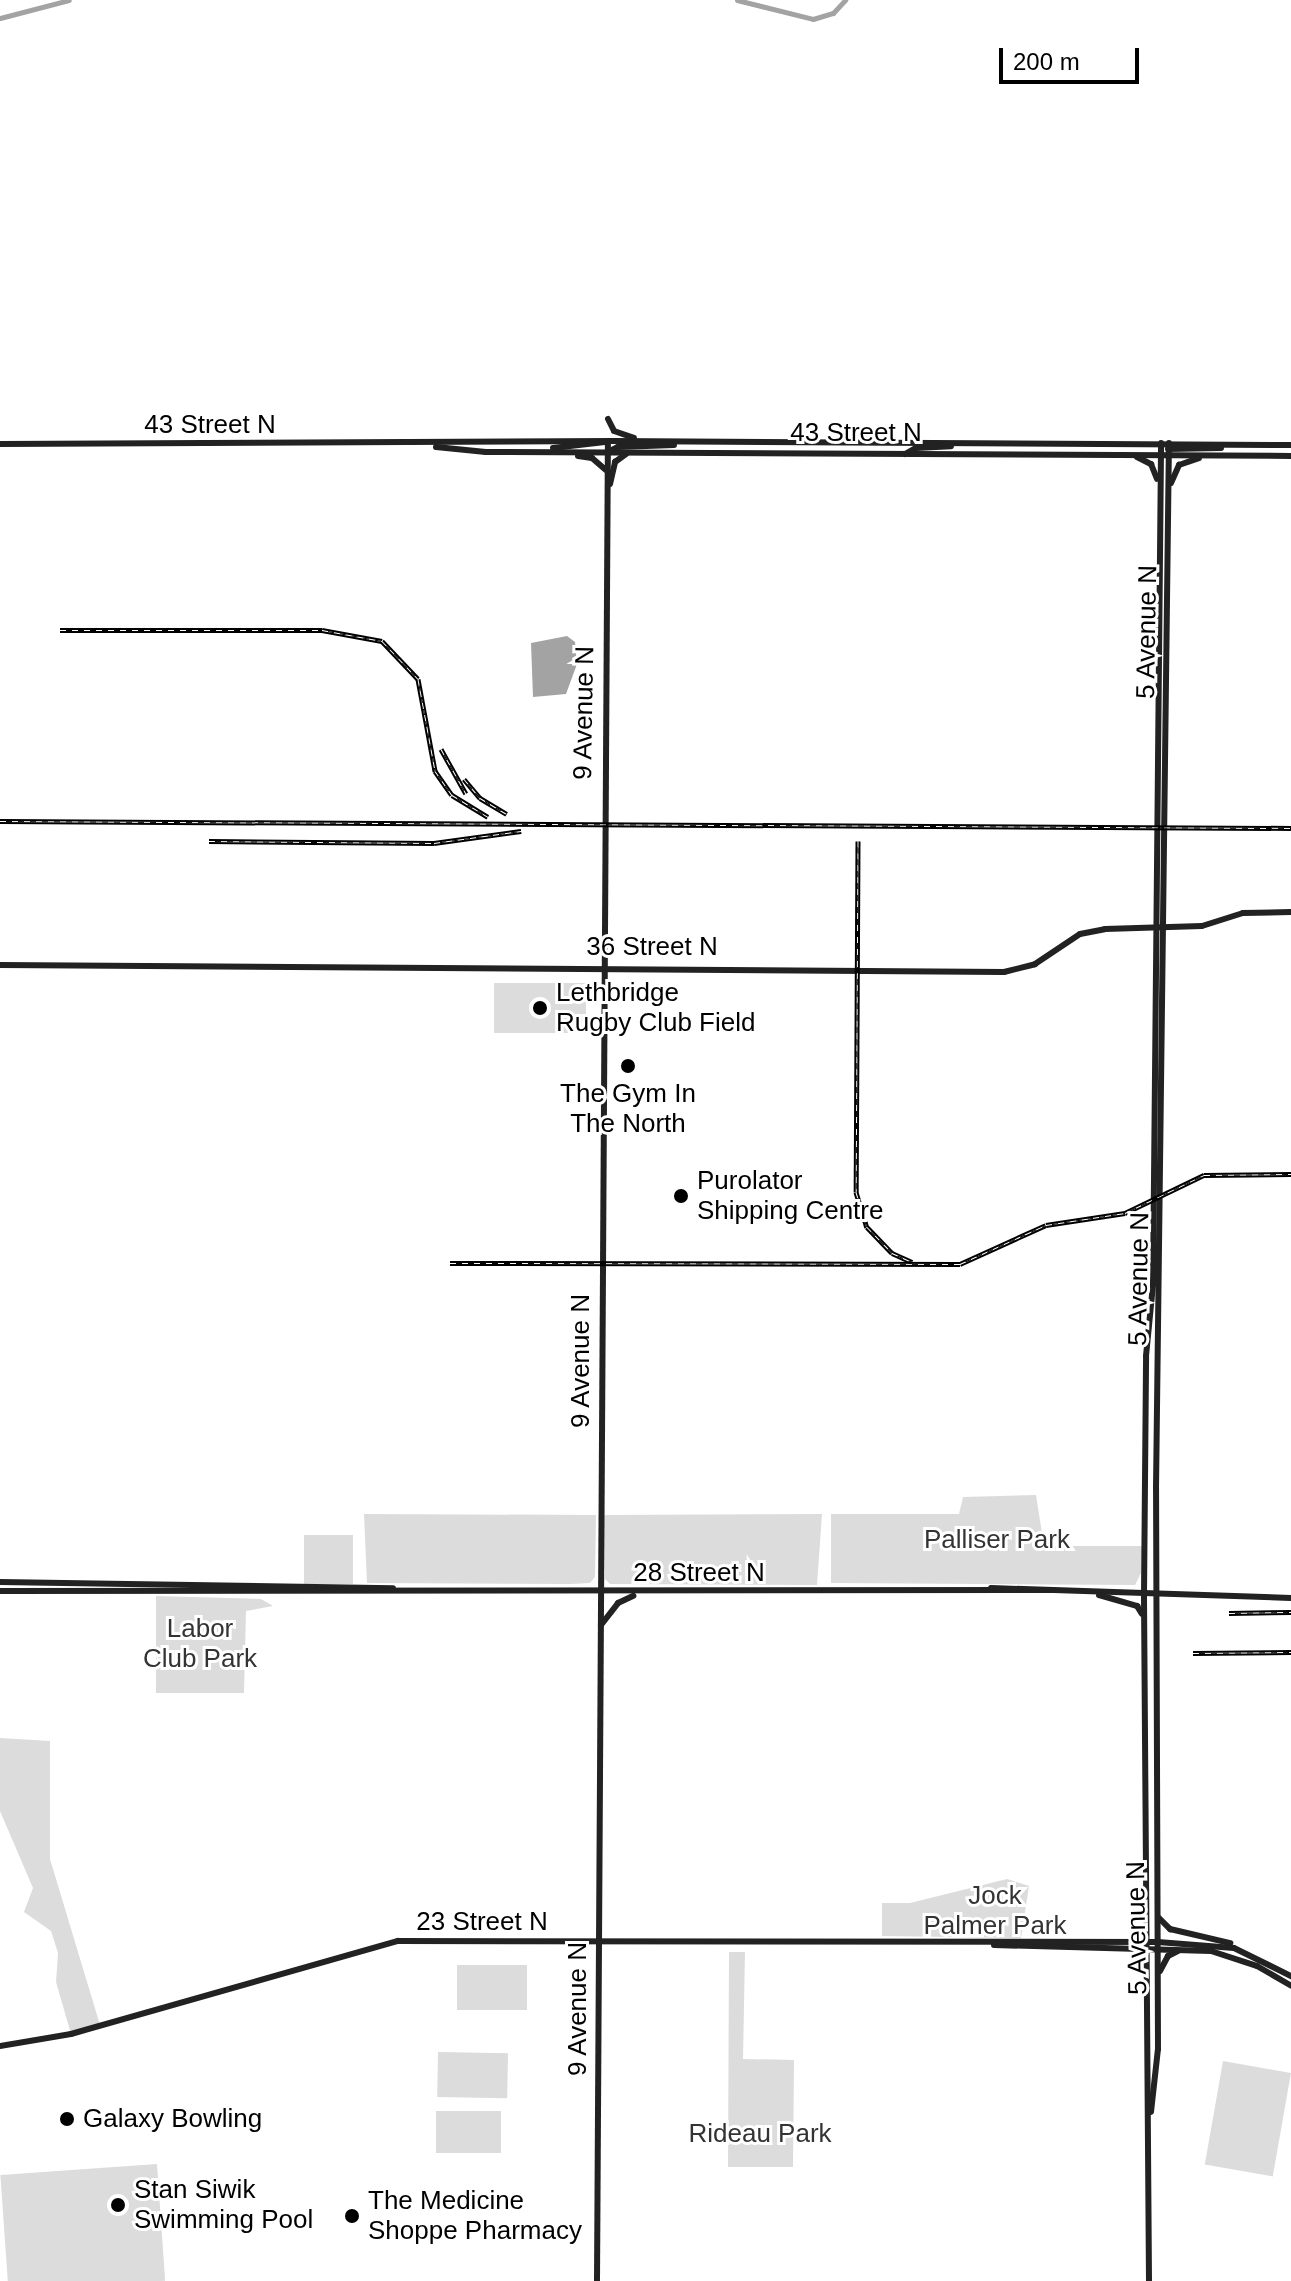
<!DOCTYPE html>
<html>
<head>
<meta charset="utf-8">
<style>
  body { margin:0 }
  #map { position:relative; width:1291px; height:2281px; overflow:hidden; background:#fff; font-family:Arial,sans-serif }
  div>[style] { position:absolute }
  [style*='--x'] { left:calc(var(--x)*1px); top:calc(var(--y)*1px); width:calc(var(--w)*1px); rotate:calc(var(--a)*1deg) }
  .green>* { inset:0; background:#dcdcdc; transform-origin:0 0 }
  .water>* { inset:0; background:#a3a3a3 }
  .canal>* { height:5px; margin:-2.5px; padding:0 2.5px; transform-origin:2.5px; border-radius:2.5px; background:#a3a3a3 }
  .secondary>* { height:6px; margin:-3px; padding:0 3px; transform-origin:3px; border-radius:3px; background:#222 }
  .rail>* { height:5px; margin-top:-2.5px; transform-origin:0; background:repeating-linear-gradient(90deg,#fff 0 6px,#000 0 12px); box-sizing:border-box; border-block:2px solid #000 }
  .dots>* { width:22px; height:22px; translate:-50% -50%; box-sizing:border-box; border:4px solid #fff; border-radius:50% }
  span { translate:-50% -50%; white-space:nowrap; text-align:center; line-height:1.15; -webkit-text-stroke:6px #fff; paint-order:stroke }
  .street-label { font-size:26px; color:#000 }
  .poi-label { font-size:26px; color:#000 }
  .left { translate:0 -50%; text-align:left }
  .park-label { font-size:26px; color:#333 }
  .scale { position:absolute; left:999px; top:48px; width:140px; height:36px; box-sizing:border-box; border:4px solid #000; border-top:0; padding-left:10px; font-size:24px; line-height:28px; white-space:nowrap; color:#000; -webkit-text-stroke:6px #fff; paint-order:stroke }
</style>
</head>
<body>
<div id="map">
  <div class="green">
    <i style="left:494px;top:983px;width:92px;height:50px"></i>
    <i style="clip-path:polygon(1036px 1495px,1044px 1546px,1142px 1546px,1141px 1573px,1135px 1585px,831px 1583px,831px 1514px,959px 1514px,963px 1497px)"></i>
    <i style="clip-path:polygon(364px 1514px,596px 1515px,595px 1577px,590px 1583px,571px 1584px,367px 1583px)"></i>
    <i style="clip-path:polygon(822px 1514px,817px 1585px,610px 1584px,605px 1579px,604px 1515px)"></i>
    <i style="left:304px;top:1535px;width:49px;height:49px"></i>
    <i style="clip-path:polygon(156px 1596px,261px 1599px,273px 1606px,246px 1611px,244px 1693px,156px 1693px)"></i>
    <i style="clip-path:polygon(0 1738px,50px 1741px,50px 1859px,100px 2025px,71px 2034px,56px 1982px,58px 1953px,51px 1931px,24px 1912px,33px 1888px,0 1811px)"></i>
    <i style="clip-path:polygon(1007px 1879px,1029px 1886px,1021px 1938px,882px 1936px,882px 1903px,910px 1903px)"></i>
    <i style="clip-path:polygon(729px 1952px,745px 1952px,743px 2059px,794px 2060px,793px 2167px,728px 2167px)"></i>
    <i style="left:457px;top:1965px;width:70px;height:45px"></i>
    <i style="left:438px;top:2052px;width:70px;height:45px;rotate:1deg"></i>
    <i style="left:1223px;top:2061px;width:69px;height:105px;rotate:10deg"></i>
    <i style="left:436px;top:2111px;width:65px;height:42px"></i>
    <i style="left:157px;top:2164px;width:117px;height:157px;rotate:86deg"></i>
  </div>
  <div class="water">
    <i style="clip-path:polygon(567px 636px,575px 642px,577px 664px,566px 694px,533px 697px,531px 643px)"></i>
  </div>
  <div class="canal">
    <i style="--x:737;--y:0;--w:78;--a:14"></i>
    <i style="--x:813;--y:19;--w:21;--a:-17"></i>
    <i style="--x:833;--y:13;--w:18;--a:-47"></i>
    <i style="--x:0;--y:18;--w:71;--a:-14.6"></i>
  </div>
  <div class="secondary">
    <i style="--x:608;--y:419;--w:13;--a:63"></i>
    <i style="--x:614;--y:431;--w:21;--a:19"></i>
    <i style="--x:0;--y:444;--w:614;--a:-0.28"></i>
    <i style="--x:614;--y:441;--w:677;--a:0.34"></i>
    <i style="--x:436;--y:447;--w:50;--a:5.7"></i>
    <i style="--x:486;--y:452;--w:805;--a:0.28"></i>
    <i style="--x:553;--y:448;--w:52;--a:-6.6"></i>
    <i style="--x:1168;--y:449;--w:53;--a:-1.1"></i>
    <i style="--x:608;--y:452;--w:11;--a:-27"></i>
    <i style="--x:618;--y:447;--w:56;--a:-2"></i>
    <i style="--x:905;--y:454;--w:13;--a:-29"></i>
    <i style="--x:916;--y:448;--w:35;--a:-3"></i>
    <i style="--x:578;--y:456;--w:14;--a:8"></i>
    <i style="--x:592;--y:458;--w:18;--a:41"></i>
    <i style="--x:1137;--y:457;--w:16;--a:27"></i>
    <i style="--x:1151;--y:464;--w:16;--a:68"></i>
    <i style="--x:1171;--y:483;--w:20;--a:-66"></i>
    <i style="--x:1179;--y:465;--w:21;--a:-19"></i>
    <i style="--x:610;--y:484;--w:23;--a:-77"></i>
    <i style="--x:615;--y:462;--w:14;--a:-36"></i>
    <i style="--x:0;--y:965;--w:1004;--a:0.4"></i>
    <i style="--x:1004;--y:972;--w:32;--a:-14"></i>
    <i style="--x:1035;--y:964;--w:54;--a:-33.7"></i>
    <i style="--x:1080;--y:934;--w:25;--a:-11"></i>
    <i style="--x:1105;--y:929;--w:97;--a:-1.8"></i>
    <i style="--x:1202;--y:926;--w:43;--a:-17.6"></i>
    <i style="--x:1243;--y:913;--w:48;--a:-1.2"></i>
    <i style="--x:0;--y:1582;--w:393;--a:0.9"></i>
    <i style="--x:991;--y:1588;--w:300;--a:1.9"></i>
    <i style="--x:0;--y:1591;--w:1051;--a:-0.05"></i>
    <i style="--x:1099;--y:1595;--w:40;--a:16"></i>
    <i style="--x:1137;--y:1606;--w:9;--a:58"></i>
    <i style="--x:601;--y:1625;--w:28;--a:-52"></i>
    <i style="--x:618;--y:1603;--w:17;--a:-25"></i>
    <i style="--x:1159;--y:1918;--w:16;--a:45"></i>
    <i style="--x:1170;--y:1929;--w:62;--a:13.1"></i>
    <i style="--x:994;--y:1945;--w:217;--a:1.6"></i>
    <i style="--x:1211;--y:1951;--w:48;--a:18.1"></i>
    <i style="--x:1257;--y:1966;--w:39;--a:30"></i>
    <i style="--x:1160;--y:1971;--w:17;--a:-62"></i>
    <i style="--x:1168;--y:1956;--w:11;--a:-27"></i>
    <i style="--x:0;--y:2046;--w:72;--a:-9.6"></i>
    <i style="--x:71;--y:2034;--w:340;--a:-15.9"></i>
    <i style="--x:398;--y:1941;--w:760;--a:0.08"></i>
    <i style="--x:1158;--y:1942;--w:76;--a:4.5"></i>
    <i style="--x:1234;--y:1948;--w:64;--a:26.2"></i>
    <i style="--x:1151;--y:2112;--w:63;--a:-83.7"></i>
    <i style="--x:1158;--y:2049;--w:561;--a:-90.2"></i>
    <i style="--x:1156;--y:1488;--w:1045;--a:-89.29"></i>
    <i style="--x:597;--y:2281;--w:1840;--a:-89.66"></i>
    <i style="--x:1149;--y:2281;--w:686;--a:-90.42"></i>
    <i style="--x:1144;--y:1595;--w:239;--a:-89.5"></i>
    <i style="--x:1146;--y:1356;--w:72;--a:-84.4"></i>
    <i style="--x:1153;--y:1284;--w:841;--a:-89.45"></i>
  </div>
  <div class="rail">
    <i style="--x:60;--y:630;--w:262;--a:0"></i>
    <i style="--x:322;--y:630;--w:61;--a:10.4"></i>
    <i style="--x:382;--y:641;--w:52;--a:46.5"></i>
    <i style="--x:418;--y:679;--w:94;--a:79.5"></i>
    <i style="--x:435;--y:771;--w:29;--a:55"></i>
    <i style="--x:452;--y:795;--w:42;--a:31.4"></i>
    <i style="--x:441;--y:749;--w:51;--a:60.9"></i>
    <i style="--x:464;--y:779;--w:25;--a:50"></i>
    <i style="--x:480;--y:798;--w:31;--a:31"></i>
    <i style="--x:0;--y:821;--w:1291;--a:0.31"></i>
    <i style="--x:209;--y:841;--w:225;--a:0.5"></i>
    <i style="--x:434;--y:843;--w:88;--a:-7.9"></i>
    <i style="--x:858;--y:841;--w:351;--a:90.3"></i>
    <i style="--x:856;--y:1192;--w:37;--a:73"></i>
    <i style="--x:867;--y:1227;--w:36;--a:46"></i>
    <i style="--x:892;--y:1253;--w:22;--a:24"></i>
    <i style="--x:450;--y:1263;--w:510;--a:0.11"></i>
    <i style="--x:960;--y:1264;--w:94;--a:-24.4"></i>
    <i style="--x:1046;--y:1225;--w:80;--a:-8.6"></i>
    <i style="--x:1125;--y:1213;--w:88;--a:-25.7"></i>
    <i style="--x:1204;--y:1175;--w:87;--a:-0.7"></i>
    <i style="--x:1229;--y:1613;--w:62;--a:-0.9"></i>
    <i style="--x:1193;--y:1653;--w:98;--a:-0.6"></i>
  </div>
  <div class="dots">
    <i style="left:540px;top:1008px;background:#000"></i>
    <i style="left:628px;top:1066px;background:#000"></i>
    <i style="left:681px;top:1196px;background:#000"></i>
    <i style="left:67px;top:2119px;background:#000"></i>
    <i style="left:118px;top:2205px;background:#000"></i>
    <i style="left:352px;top:2216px;background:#000"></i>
  </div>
  <div class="street-label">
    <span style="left:210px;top:425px">43 Street N</span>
    <span style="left:856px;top:433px">43 Street N</span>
    <span style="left:1147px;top:632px;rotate:-89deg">5 Avenue N</span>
    <span style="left:584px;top:713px;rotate:-89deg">9 Avenue N</span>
    <span style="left:652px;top:947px">36 Street N</span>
    <span style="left:1139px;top:1279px;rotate:-89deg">5 Avenue N</span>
    <span style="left:581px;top:1361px;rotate:-90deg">9 Avenue N</span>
    <span style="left:699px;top:1573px">28 Street N</span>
    <span style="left:482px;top:1922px">23 Street N</span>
    <span style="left:1137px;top:1928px;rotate:-91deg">5 Avenue N</span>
    <span style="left:578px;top:2009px;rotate:-90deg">9 Avenue N</span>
  </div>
  <div class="poi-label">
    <span class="left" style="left:556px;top:1008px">Lethbridge<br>Rugby Club Field</span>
    <span style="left:628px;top:1109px">The Gym In<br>The North</span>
    <span class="left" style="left:697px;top:1196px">Purolator<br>Shipping Centre</span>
    <span class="left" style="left:83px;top:2119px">Galaxy Bowling</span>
    <span class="left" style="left:134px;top:2205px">Stan Siwik<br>Swimming Pool</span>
    <span class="left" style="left:368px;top:2216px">The Medicine<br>Shoppe Pharmacy</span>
  </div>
  <div class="park-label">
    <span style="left:997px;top:1540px">Palliser Park</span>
    <span style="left:200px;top:1644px">Labor<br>Club Park</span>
    <span style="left:995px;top:1911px">Jock<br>Palmer Park</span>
    <span style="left:760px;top:2134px">Rideau Park</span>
  </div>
  <div class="scale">200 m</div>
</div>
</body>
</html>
